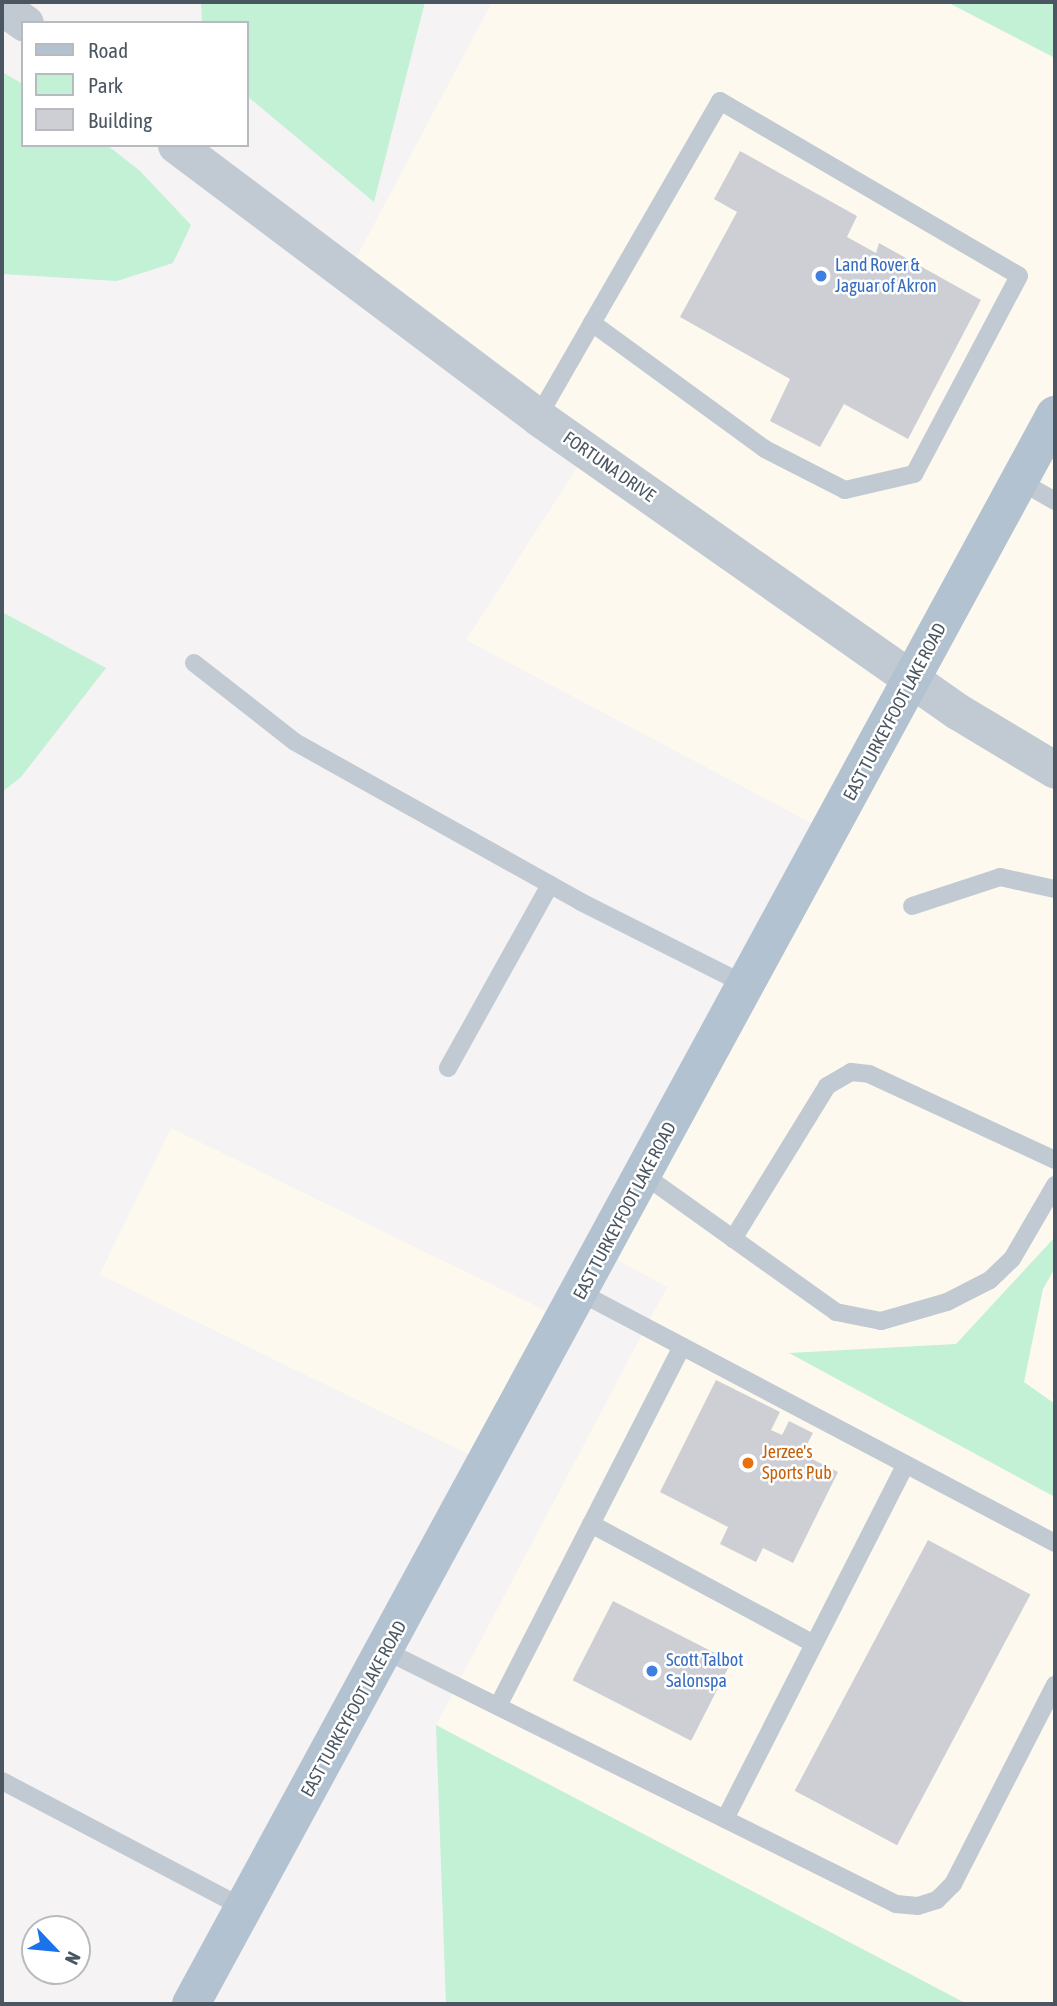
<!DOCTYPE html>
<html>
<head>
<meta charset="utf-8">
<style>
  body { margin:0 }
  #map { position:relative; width:1057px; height:2006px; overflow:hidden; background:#f5f3f3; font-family:"Asap Condensed",sans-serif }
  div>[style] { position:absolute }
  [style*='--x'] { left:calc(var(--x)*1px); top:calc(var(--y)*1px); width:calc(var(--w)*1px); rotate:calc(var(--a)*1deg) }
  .commercial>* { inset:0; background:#fdf9ef; transform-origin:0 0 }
  .green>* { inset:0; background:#c3f1d5 }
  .building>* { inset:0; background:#cdcfd5; transform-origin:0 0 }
  .service>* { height:18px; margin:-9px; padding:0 9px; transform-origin:9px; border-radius:9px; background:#c1cad2 }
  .minor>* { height:37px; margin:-18.5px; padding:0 18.5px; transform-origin:18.5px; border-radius:18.5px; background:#c1cad2 }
  .primary>* { height:38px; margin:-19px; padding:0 19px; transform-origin:19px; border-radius:19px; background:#b3c2d1 }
  .dots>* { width:19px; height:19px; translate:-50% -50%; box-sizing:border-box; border:4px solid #fff; border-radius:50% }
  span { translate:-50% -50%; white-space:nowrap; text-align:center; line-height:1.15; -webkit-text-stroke:5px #fff; paint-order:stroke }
  .shop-label { font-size:18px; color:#366cbe }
  .left { translate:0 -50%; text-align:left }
  .street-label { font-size:18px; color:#4a5661 }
  .food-label { font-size:18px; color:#c56008 }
  .frame { position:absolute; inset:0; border:4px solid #4a5661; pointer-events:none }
  .legend { position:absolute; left:21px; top:21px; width:228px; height:126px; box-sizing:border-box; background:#fff; border:2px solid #b7bbc0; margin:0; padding:9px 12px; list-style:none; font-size:21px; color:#4a5661 }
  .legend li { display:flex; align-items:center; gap:14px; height:35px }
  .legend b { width:35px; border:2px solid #b7bbc0 }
  .north { position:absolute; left:21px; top:1915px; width:70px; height:70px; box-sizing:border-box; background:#fff; border:2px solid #b7bbc0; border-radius:50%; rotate:116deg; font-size:19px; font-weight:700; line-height:28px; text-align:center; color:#4a5661 }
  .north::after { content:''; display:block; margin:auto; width:24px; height:32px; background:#1a73e8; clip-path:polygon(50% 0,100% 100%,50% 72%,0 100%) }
</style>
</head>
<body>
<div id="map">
  <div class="commercial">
    <i style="clip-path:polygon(492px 2px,947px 2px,1055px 58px,1055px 1404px,956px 1345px,791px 1353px,1055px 1497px,1055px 2004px,967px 2004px,436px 1725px,667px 1287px,603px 1252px,815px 825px,466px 640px,587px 452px,346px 277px)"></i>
    <i style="left:171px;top:1128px;width:424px;height:163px;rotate:26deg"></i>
  </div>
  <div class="green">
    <i style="clip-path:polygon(201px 2px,425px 2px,374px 202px,247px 96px,247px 23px,202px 23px)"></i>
    <i style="clip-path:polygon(947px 2px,1055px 2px,1055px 58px)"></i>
    <i style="clip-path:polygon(2px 72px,23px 84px,23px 145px,107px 145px,140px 171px,191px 225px,173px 263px,117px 281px,2px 274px)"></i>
    <i style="clip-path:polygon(2px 612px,106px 668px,21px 777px,2px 792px)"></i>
    <i style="clip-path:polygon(1055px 1237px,1055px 1268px,1043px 1289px,1024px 1382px,1055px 1404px,1055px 1497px,789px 1353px,956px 1344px)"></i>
    <i style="clip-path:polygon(436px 1725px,967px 2004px,446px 2004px)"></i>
  </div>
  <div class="building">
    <i style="clip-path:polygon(740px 151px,857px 216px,847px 237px,876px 253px,879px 243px,981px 300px,908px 439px,844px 404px,820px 447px,770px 421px,790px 379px,680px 317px,737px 212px,714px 199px)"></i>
    <i style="clip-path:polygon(716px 1380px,780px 1412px,771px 1430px,782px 1435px,789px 1421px,813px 1433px,802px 1454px,838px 1472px,793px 1563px,763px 1548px,756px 1562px,720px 1544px,728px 1527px,660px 1492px)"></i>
    <i style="left:928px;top:1540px;width:116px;height:284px;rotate:28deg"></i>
    <i style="left:613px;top:1601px;width:133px;height:89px;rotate:27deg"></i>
  </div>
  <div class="service">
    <i style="--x:538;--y:417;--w:108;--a:-60.1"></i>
    <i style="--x:592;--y:323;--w:256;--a:-60"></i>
    <i style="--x:720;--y:101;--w:346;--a:30.3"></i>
    <i style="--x:1019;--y:276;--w:224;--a:117.9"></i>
    <i style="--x:914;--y:474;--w:71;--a:166.9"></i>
    <i style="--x:845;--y:490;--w:90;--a:-152.9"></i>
    <i style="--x:765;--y:449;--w:214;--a:-143.9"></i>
    <i style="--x:1020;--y:481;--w:40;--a:29.7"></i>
    <i style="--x:194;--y:663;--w:128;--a:38"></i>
    <i style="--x:295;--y:742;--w:328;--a:29.2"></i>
    <i style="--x:581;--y:902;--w:187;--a:26.7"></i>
    <i style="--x:912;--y:906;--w:93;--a:-18.2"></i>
    <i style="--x:1000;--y:877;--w:56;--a:12.3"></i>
    <i style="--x:448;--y:1068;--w:210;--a:-60.9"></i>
    <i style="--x:644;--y:1175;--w:236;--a:35.5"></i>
    <i style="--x:836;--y:1312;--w:46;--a:11.3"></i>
    <i style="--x:881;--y:1321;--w:69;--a:-16.1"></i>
    <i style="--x:947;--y:1302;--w:48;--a:-27.1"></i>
    <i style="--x:990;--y:1280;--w:30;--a:-44"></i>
    <i style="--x:1012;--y:1259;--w:86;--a:-59.8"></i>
    <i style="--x:733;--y:1239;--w:180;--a:-58.4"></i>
    <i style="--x:827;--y:1086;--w:28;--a:-30"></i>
    <i style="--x:851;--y:1072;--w:18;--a:6"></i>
    <i style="--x:869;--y:1074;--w:205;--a:24.8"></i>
    <i style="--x:581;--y:1293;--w:536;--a:27.81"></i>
    <i style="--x:591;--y:1524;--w:253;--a:28.3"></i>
    <i style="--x:386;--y:1651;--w:569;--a:26.39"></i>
    <i style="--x:896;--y:1904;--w:22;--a:5"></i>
    <i style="--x:918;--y:1906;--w:20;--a:-18"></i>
    <i style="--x:937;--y:1900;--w:23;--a:-45"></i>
    <i style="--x:953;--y:1884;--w:224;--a:-62.9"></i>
    <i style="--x:498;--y:1706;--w:404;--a:-62.9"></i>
    <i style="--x:2;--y:1781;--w:273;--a:27.7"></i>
    <i style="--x:725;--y:1819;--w:398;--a:-63"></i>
  </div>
  <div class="minor">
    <i style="--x:2;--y:7;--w:28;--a:35"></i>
    <i style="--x:176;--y:145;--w:453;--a:36.9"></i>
    <i style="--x:538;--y:417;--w:512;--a:35.06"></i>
    <i style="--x:957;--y:711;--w:114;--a:31"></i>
  </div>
  <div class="primary">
    <i style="--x:191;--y:2004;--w:1809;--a:-61.47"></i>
  </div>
  <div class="dots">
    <i style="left:821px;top:276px;background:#3f7fe0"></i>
    <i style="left:748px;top:1463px;background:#e8710a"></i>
    <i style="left:652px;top:1671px;background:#3f7fe0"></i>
  </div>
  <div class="shop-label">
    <span class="left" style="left:835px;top:276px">Land Rover &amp;<br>Jaguar of Akron</span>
    <span class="left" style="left:666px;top:1671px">Scott Talbot<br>Salonspa</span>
  </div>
  <div class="street-label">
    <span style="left:609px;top:467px;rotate:35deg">FORTUNA DRIVE</span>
    <span style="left:895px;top:712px;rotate:-62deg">EAST TURKEYFOOT LAKE ROAD</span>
    <span style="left:625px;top:1211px;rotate:-62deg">EAST TURKEYFOOT LAKE ROAD</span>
    <span style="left:354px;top:1709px;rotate:-61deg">EAST TURKEYFOOT LAKE ROAD</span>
  </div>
  <div class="food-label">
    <span class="left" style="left:762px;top:1463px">Jerzee's<br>Sports Pub</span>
  </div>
  <div class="frame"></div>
  <ul class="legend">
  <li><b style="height:9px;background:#b3c2d1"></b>Road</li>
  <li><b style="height:19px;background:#c3f1d5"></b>Park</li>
  <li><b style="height:19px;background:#cdcfd5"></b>Building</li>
  </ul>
  <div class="north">N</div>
</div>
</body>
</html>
